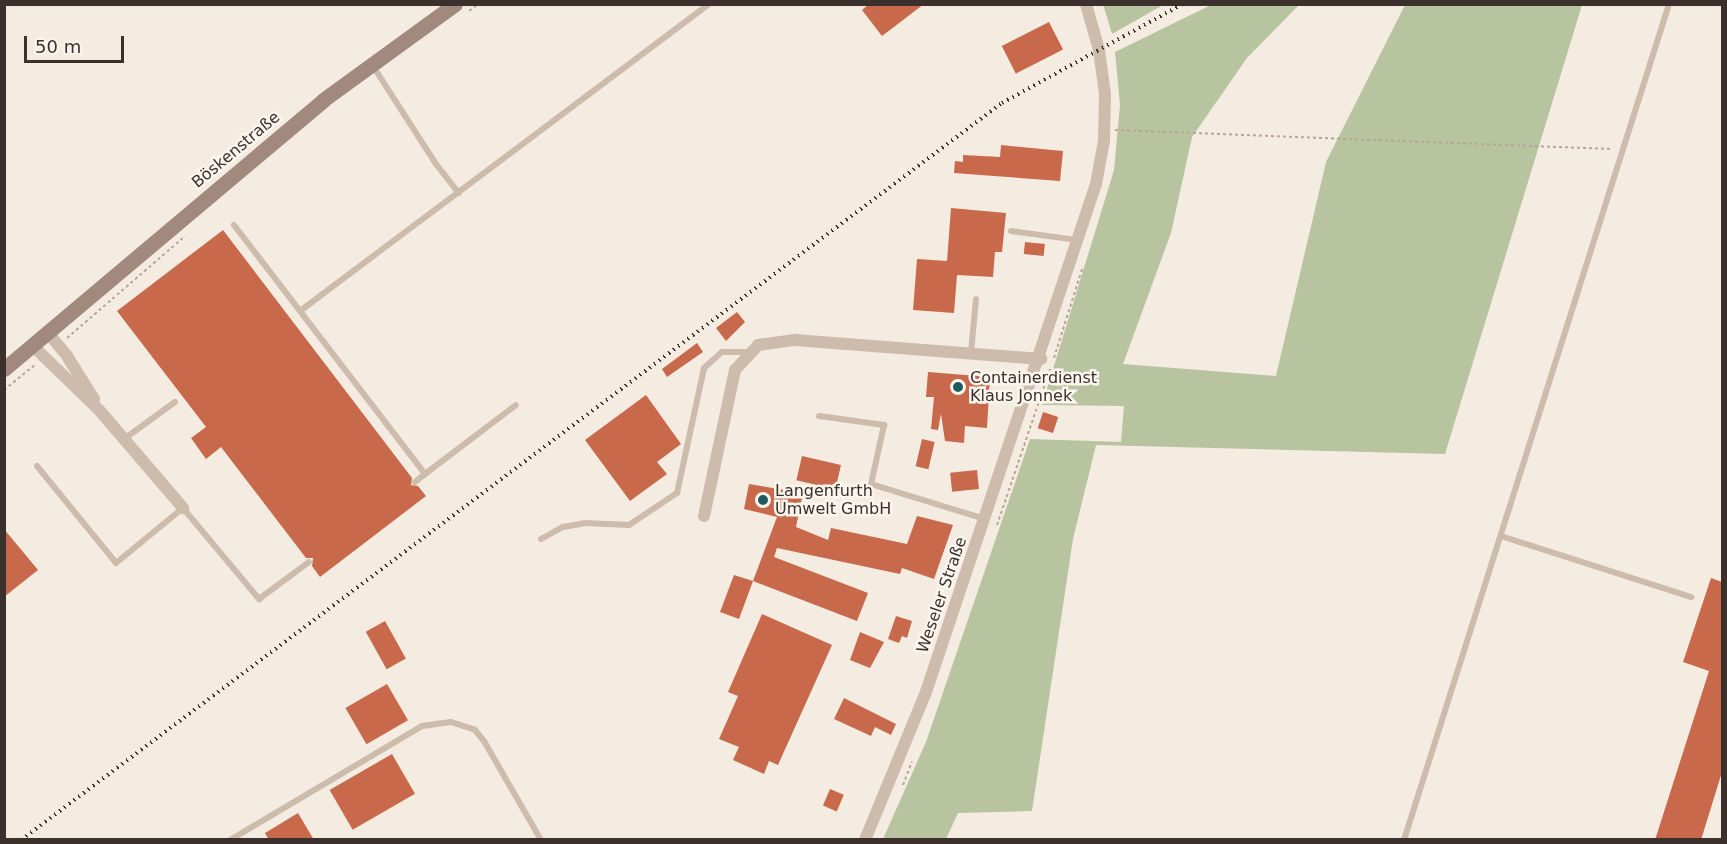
<!DOCTYPE html>
<html>
<head>
<meta charset="utf-8">
<style>
  body { margin:0 }
  #map { position:relative; width:1727px; height:844px; overflow:hidden; background:#f4ebe1; font-family:"DejaVu Sans",sans-serif }
  div>[style] { position:absolute }
  [style*='--x'] { left:calc(var(--x)*1px); top:calc(var(--y)*1px); width:calc(var(--w)*1px); rotate:calc(var(--a)*1deg) }
  .green>* { inset:0; background:#b8c4a0 }
  .building>* { inset:0; background:#c8694b; transform-origin:0 0 }
  .path>* { height:2px; margin-top:-1px; transform-origin:0; background:repeating-linear-gradient(90deg,#b9a596 0 3px,transparent 0 6px) }
  .lane>* { height:6px; margin:-3px; padding:0 3px; transform-origin:3px; border-radius:3px; background:#cdbbac }
  .street>* { height:12px; margin:-6px; padding:0 6px; transform-origin:6px; border-radius:6px; background:#cdbbac }
  .secondary>* { height:15px; margin:-7.5px; padding:0 7.5px; transform-origin:7.5px; border-radius:7.5px; background:#a18a7d }
  .rail>* { height:4px; margin-top:-2px; transform-origin:0; background:repeating-linear-gradient(90deg,#3b302b 0 1.5px,transparent 0 6px) }
  .dots>* { width:16px; height:16px; translate:-50% -50%; box-sizing:border-box; border:3px solid #fbf5ee; border-radius:50% }
  span { translate:-50% -50%; white-space:nowrap; text-align:center; line-height:1.15; -webkit-text-stroke:5px #fbf5ee; paint-order:stroke }
  .street-label { font-size:16px; color:#3b302b }
  .poi-label { font-size:16px; color:#3b302b }
  .left { translate:0 -50%; text-align:left }
  .frame { position:absolute; inset:0; border:6px solid #3b302b; pointer-events:none }
  .scale { position:absolute; left:24px; top:36px; width:100px; height:27px; box-sizing:border-box; border:3px solid #3b302b; border-top:0; padding-left:8px; font-size:18px; line-height:21px; white-space:nowrap; color:#3b302b; -webkit-text-stroke:4px #fbf5ee; paint-order:stroke }
</style>
</head>
<body>
<div id="map">
  <div class="green">
    <i style="clip-path:polygon(1103px 4px,1163px 4px,1163px 5px,1112px 34px)"></i>
    <i style="clip-path:polygon(1211px 5px,1299px 5px,1247px 58px,1192px 137px,1171px 233px,1123px 364px,1276px 376px,1326px 162px,1405px 5px,1582px 5px,1445px 454px,1096px 445px,1073px 539px,1032px 811px,958px 813px,946px 839px,883px 839px,926px 742px,1030px 439px,1121px 442px,1124px 406px,1042px 405px,1114px 170px,1120px 105px,1115px 52px)"></i>
  </div>
  <div class="building">
    <i style="clip-path:polygon(869px 4px,924px 4px,882px 36px,862px 10px)"></i>
    <i style="left:1049px;top:22px;width:31px;height:53px;rotate:63deg"></i>
    <i style="clip-path:polygon(1001px 145px,1063px 151px,1060px 181px,954px 173px,955px 161px,963px 162px,963px 155px,1000px 157px)"></i>
    <i style="clip-path:polygon(951px 208px,1006px 213px,1002px 252px,995px 252px,993px 277px,957px 275px,954px 313px,913px 310px,917px 259px,947px 261px)"></i>
    <i style="clip-path:polygon(223px 230px,412px 478px,411px 485px,418px 486px,426px 496px,320px 577px,312px 566px,313px 558px,306px 558px,221px 447px,206px 459px,191px 438px,206px 427px,117px 311px)"></i>
    <i style="left:1025px;top:242px;width:20px;height:12px;rotate:6deg"></i>
    <i style="clip-path:polygon(737px 312px,745px 322px,726px 341px,716px 328px)"></i>
    <i style="clip-path:polygon(697px 343px,703px 352px,667px 377px,662px 369px)"></i>
    <i style="clip-path:polygon(928px 372px,990px 377px,987px 428px,965px 426px,964px 443px,945px 441px,941px 414px,938px 430px,931px 429px,934px 397px,926px 397px)"></i>
    <i style="clip-path:polygon(646px 395px,681px 444px,657px 462px,667px 474px,630px 501px,585px 440px)"></i>
    <i style="left:1043px;top:412px;width:16px;height:17px;rotate:18deg"></i>
    <i style="left:922px;top:439px;width:13px;height:28px;rotate:13deg"></i>
    <i style="left:802px;top:456px;width:40px;height:25px;rotate:13deg"></i>
    <i style="left:977px;top:470px;width:19px;height:27px;rotate:84deg"></i>
    <i style="clip-path:polygon(749px 484px,803px 493px,796px 527px,828px 540px,831px 528px,907px 544px,917px 516px,953px 525px,934px 579px,902px 568px,900px 574px,777px 548px,774px 557px,868px 593px,857px 621px,753px 581px,739px 619px,720px 612px,734px 575px,753px 581px,777px 517px,744px 509px)"></i>
    <i style="clip-path:polygon(4px 529px,38px 570px,4px 597px)"></i>
    <i style="clip-path:polygon(1711px 578px,1722px 582px,1722px 772px,1701px 840px,1655px 840px,1709px 671px,1683px 662px)"></i>
    <i style="clip-path:polygon(762px 614px,832px 645px,778px 765px,769px 761px,764px 774px,733px 760px,739px 747px,719px 739px,738px 696px,728px 692px)"></i>
    <i style="clip-path:polygon(896px 616px,912px 621px,907px 638px,902px 636px,899px 643px,888px 639px)"></i>
    <i style="left:385px;top:621px;width:43px;height:22px;rotate:61deg"></i>
    <i style="clip-path:polygon(860px 632px,884px 642px,870px 668px,850px 660px)"></i>
    <i style="left:387px;top:684px;width:42px;height:48px;rotate:60deg"></i>
    <i style="clip-path:polygon(844px 698px,896px 724px,891px 735px,875px 727px,871px 736px,834px 719px)"></i>
    <i style="left:392px;top:754px;width:46px;height:72px;rotate:60deg"></i>
    <i style="left:830px;top:789px;width:15px;height:18px;rotate:23deg"></i>
    <i style="clip-path:polygon(298px 813px,314px 840px,269px 840px,265px 833px)"></i>
  </div>
  <div class="path">
    <i style="--x:469;--y:11;--w:11;--a:-38"></i>
    <i style="--x:1115;--y:130;--w:498;--a:2.2"></i>
    <i style="--x:67;--y:338;--w:156;--a:-40.8"></i>
    <i style="--x:1054;--y:358;--w:96;--a:-72.5"></i>
    <i style="--x:4;--y:390;--w:40;--a:-39"></i>
    <i style="--x:997;--y:525;--w:168;--a:-71.2"></i>
    <i style="--x:903;--y:785;--w:25;--a:-69"></i>
  </div>
  <div class="lane">
    <i style="--x:373;--y:66;--w:117;--a:57.3"></i>
    <i style="--x:436;--y:164;--w:37;--a:52"></i>
    <i style="--x:234;--y:225;--w:314;--a:52.5"></i>
    <i style="--x:425;--y:474;--w:114;--a:-37.2"></i>
    <i style="--x:1011;--y:231;--w:68;--a:7.7"></i>
    <i style="--x:300;--y:311;--w:511;--a:-36.89"></i>
    <i style="--x:971;--y:353;--w:54;--a:-84.7"></i>
    <i style="--x:819;--y:416;--w:66;--a:7.9"></i>
    <i style="--x:884;--y:425;--w:60;--a:102.4"></i>
    <i style="--x:871;--y:484;--w:119;--a:17.1"></i>
    <i style="--x:124;--y:439;--w:63;--a:-36"></i>
    <i style="--x:37;--y:466;--w:125;--a:50.8"></i>
    <i style="--x:116;--y:563;--w:87;--a:-39.4"></i>
    <i style="--x:183;--y:508;--w:119;--a:50.1"></i>
    <i style="--x:259;--y:599;--w:62;--a:-36.5"></i>
    <i style="--x:415;--y:482;--w:13;--a:-39"></i>
    <i style="--x:1501;--y:536;--w:200;--a:17.8"></i>
    <i style="--x:541;--y:539;--w:25;--a:-29"></i>
    <i style="--x:563;--y:527;--w:22;--a:-10"></i>
    <i style="--x:585;--y:523;--w:44;--a:2.6"></i>
    <i style="--x:629;--y:525;--w:58;--a:-33.7"></i>
    <i style="--x:677;--y:493;--w:128;--a:-77.8"></i>
    <i style="--x:704;--y:368;--w:24;--a:-42"></i>
    <i style="--x:722;--y:352;--w:26;--a:0"></i>
    <i style="--x:230;--y:840;--w:223;--a:-30.7"></i>
    <i style="--x:422;--y:726;--w:29;--a:-8"></i>
    <i style="--x:451;--y:722;--w:25;--a:18"></i>
    <i style="--x:475;--y:730;--w:14;--a:51"></i>
    <i style="--x:484;--y:741;--w:114;--a:60.1"></i>
    <i style="--x:1404;--y:840;--w:877;--a:-72.41"></i>
  </div>
  <div class="street">
    <i style="--x:48;--y:333;--w:30;--a:50"></i>
    <i style="--x:67;--y:356;--w:51;--a:57.9"></i>
    <i style="--x:33;--y:346;--w:93;--a:44.1"></i>
    <i style="--x:100;--y:411;--w:128;--a:49.4"></i>
    <i style="--x:704;--y:516;--w:149;--a:-78"></i>
    <i style="--x:735;--y:370;--w:34;--a:-47"></i>
    <i style="--x:758;--y:345;--w:37;--a:-8"></i>
    <i style="--x:795;--y:340;--w:247;--a:4.4"></i>
    <i style="--x:865;--y:840;--w:160;--a:-67.6"></i>
    <i style="--x:926;--y:692;--w:536;--a:-71.5"></i>
    <i style="--x:1096;--y:184;--w:44;--a:-79.5"></i>
    <i style="--x:1104;--y:141;--w:47;--a:-88.8"></i>
    <i style="--x:1105;--y:94;--w:44;--a:-97.8"></i>
    <i style="--x:1099;--y:50;--w:48;--a:-105.8"></i>
  </div>
  <div class="secondary">
    <i style="--x:4;--y:369;--w:417;--a:-40.1"></i>
    <i style="--x:323;--y:100;--w:163;--a:-36"></i>
  </div>
  <div class="rail">
    <i style="--x:21;--y:840;--w:1227;--a:-36.92"></i>
    <i style="--x:1002;--y:103;--w:206;--a:-28.7"></i>
  </div>
  <div class="dots">
    <i style="left:958px;top:387px;background:#1f5a5e"></i>
    <i style="left:763px;top:500px;background:#1f5a5e"></i>
  </div>
  <div class="street-label">
    <span style="left:236px;top:150px;rotate:-40deg">Böskenstraße</span>
    <span style="left:942px;top:595px;rotate:-71deg">Weseler Straße</span>
  </div>
  <div class="poi-label">
    <span class="left" style="left:970px;top:387px">Containerdienst<br>Klaus Jonnek</span>
    <span class="left" style="left:775px;top:500px">Langenfurth<br>Umwelt GmbH</span>
  </div>
  <div class="frame"></div>
  <div class="scale">50 m</div>
</div>
</body>
</html>
